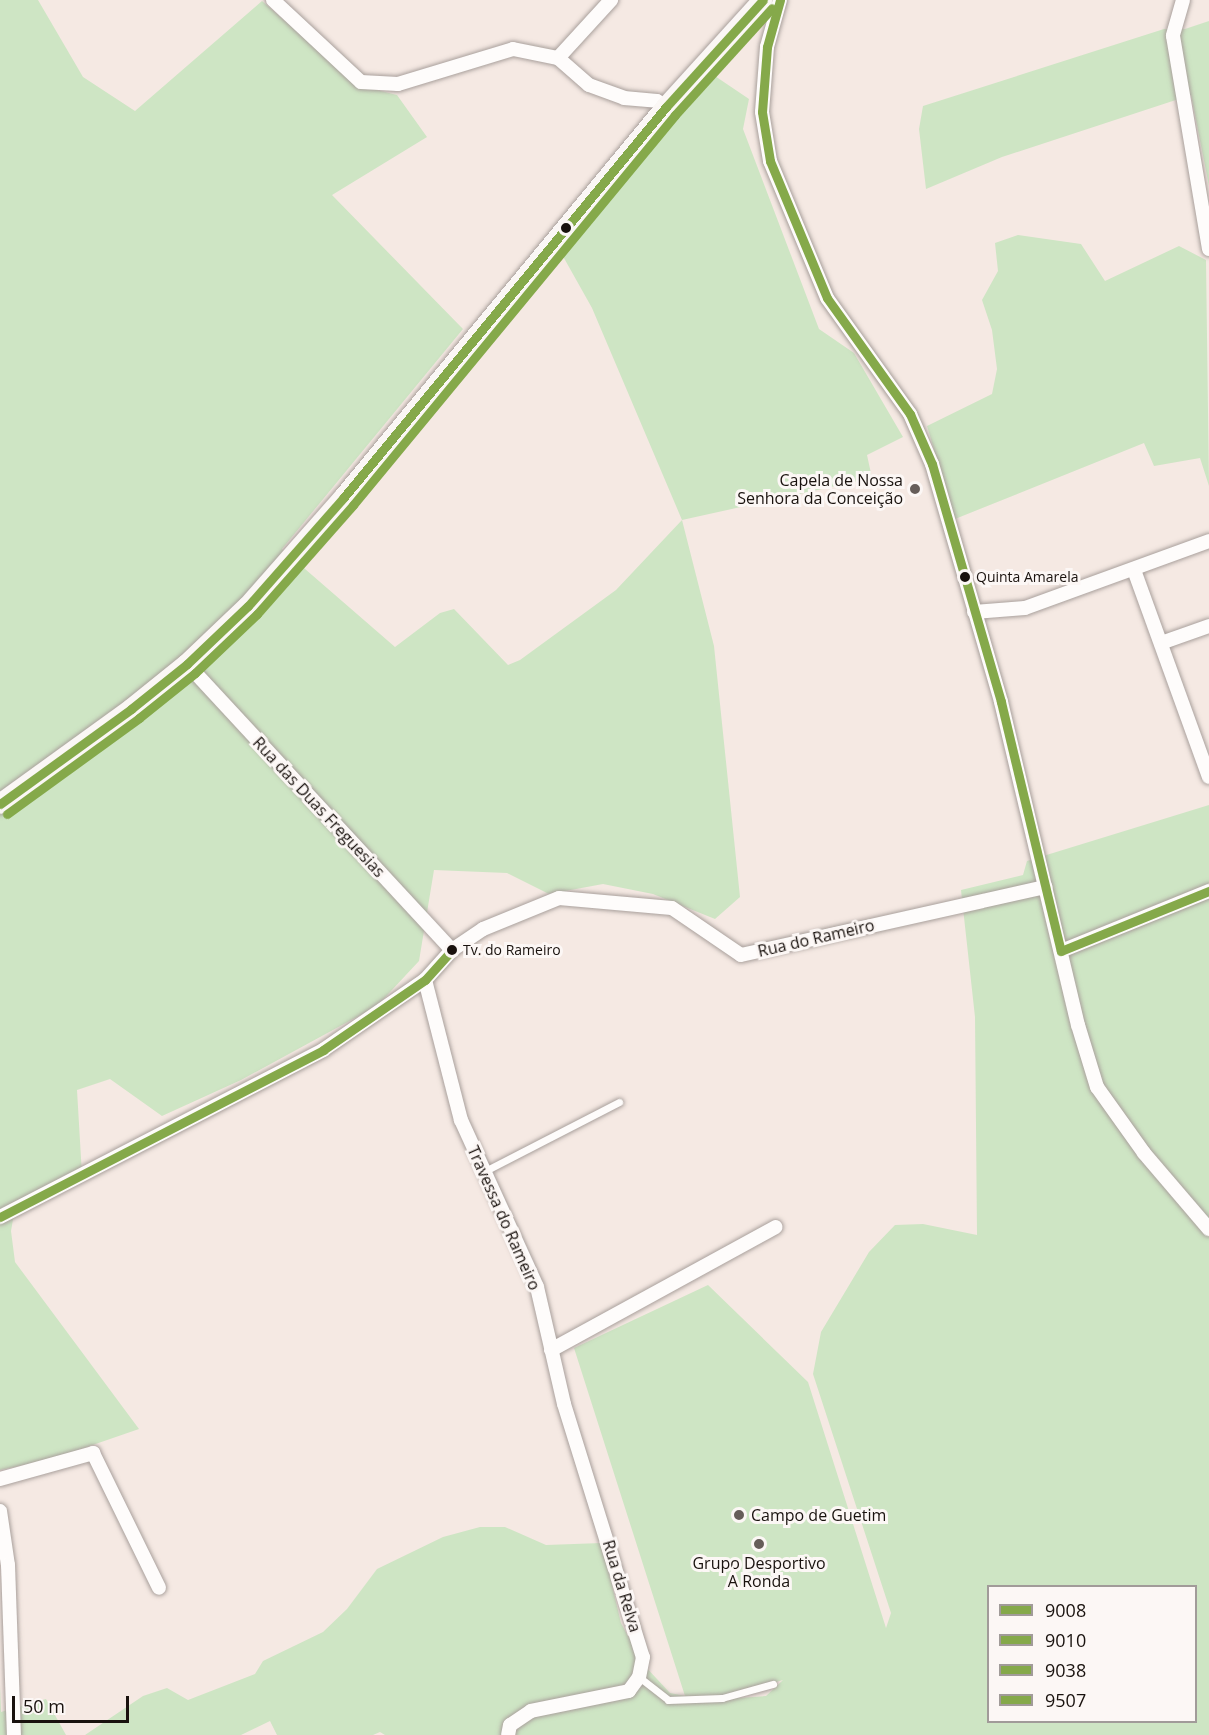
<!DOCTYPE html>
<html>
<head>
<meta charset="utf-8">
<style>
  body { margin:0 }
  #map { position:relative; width:1209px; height:1735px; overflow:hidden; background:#f5e9e3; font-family:"Open Sans",sans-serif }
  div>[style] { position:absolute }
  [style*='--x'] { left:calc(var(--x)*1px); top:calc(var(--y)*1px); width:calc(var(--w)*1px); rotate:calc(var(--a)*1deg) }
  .green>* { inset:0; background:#cee5c4 }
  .roads { filter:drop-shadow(0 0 2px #a9a09c) drop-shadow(0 0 2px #a9a09c) }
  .lane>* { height:7px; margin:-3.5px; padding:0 3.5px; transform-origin:3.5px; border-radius:3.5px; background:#fefcfb }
  .street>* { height:14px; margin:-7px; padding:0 7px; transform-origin:7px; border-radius:7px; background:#fefcfb }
  .secondary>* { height:20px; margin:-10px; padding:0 10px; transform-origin:10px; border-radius:10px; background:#fbf7f5 }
  .bus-1>* { height:9px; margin:-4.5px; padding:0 4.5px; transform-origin:4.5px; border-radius:4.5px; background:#85a94a }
  .bus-2>* { height:9px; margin:-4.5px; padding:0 4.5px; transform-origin:4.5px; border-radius:4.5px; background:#85a94a }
  .bus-3>* { height:9px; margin:-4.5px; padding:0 4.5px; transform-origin:4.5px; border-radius:4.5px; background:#85a94a }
  .bus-4>* { height:9px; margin:-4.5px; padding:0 4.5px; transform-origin:4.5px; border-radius:4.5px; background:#85a94a }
  .dots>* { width:16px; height:16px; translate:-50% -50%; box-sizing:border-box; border:3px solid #fcf7f5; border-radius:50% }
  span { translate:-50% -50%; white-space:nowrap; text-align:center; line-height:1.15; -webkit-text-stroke:6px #fcf7f5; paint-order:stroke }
  .bus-label { font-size:14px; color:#19120e }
  .left { translate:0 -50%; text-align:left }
  .poi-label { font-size:16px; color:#19120e }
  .right { translate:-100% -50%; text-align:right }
  .street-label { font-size:16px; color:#19120e }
  .legend { position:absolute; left:987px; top:1585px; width:210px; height:138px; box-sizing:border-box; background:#fcf7f5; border:2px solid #a19b99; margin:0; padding:8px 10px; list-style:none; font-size:18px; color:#19120e }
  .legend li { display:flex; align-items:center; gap:12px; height:30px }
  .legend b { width:30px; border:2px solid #a19b99 }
  .scale { position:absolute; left:12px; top:1696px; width:117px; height:27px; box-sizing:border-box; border:3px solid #19120e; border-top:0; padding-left:8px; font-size:18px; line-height:21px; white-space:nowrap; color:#19120e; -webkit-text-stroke:4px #fcf7f5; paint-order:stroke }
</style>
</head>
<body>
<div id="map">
  <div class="green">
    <i style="clip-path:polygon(0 0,38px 0,83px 77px,135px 111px,262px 1px,346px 74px,377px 90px,397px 95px,427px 137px,332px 195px,463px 329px,282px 549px,395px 647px,440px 613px,454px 609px,508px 665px,520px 660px,616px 590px,682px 520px,592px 308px,560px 251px,709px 72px,749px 99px,743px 129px,819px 329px,854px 353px,903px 437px,867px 455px,872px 478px,682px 520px,714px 646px,740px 897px,715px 919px,653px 894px,603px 884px,549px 894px,507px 873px,434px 870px,419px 961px,377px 1006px,241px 1080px,162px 1116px,110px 1079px,77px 1090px,82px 1175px,15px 1208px,11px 1231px,15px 1262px,139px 1429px,52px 1459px,0 1470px)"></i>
    <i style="clip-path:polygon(1209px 21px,1209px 186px,1191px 95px,1002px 157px,926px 189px,919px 129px,923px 106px,1164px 29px,1185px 29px)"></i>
    <i style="clip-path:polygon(1018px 235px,1081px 244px,1105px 281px,1179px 246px,1206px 260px,1209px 486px,1200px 458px,1154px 466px,1144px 443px,955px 519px,927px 426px,992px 394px,997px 369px,992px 330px,982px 300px,998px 271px,995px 243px)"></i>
    <i style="clip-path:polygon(evenodd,1209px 805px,1209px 1735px,385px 1735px,380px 1732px,373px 1735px,277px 1735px,270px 1721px,241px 1735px,85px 1735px,143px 1696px,167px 1688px,188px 1700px,255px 1674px,263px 1661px,323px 1632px,347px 1609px,377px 1569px,443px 1537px,480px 1527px,505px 1527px,546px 1545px,602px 1543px,621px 1623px,643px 1664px,670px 1693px,685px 1696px,574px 1348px,708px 1285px,808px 1382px,886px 1628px,891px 1613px,813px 1374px,821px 1332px,869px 1252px,895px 1225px,923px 1224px,977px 1235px,975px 1017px,961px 890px,1023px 875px,1027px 861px,1209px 805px,988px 1586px,1196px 1586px,1196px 1722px,988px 1722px,988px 1586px,1209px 805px,783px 1680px,766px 1696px,708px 1700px,722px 1698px,783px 1680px)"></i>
    <i style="clip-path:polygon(0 1684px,1px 1712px,46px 1699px,66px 1735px,0 1735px)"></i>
  </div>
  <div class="roads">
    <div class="lane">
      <i style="--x:483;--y:1172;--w:153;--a:-27.2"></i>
      <i style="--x:639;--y:1677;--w:37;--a:38"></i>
      <i style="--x:668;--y:1700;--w:54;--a:-2.1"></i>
      <i style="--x:722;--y:1698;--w:53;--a:-15.4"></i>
    </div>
    <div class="street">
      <i style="--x:273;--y:0;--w:120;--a:43"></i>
      <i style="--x:361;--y:82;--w:37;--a:3"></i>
      <i style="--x:398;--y:84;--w:120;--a:-16.9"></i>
      <i style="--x:513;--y:49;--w:46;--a:11.3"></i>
      <i style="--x:558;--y:58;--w:79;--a:-47.6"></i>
      <i style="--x:780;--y:0;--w:49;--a:105.5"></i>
      <i style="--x:767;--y:47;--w:65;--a:94.4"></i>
      <i style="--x:762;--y:112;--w:50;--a:80.7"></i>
      <i style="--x:770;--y:161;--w:148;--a:67.4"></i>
      <i style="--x:827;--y:298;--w:143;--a:54.4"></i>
      <i style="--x:910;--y:414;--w:55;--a:66.3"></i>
      <i style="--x:932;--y:464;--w:248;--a:73.8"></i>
      <i style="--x:1001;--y:702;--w:332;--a:76.6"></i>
      <i style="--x:1078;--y:1025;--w:65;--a:73"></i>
      <i style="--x:1097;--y:1087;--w:81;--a:54.5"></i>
      <i style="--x:1144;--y:1153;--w:100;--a:49.5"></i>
      <i style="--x:1183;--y:0;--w:37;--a:106"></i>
      <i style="--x:1173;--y:36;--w:216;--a:80.4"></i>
      <i style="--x:558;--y:58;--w:41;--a:41.1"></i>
      <i style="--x:589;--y:85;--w:37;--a:20"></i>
      <i style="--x:624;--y:98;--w:33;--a:5"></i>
      <i style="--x:657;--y:101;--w:11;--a:34"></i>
      <i style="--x:1134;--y:570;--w:220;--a:70.1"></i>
      <i style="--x:974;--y:612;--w:51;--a:-4.5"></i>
      <i style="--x:1025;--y:608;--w:196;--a:-20"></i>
      <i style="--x:1161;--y:643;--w:51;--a:-19.5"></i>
      <i style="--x:187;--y:664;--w:390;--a:47.2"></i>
      <i style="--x:1061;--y:951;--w:160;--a:-22.1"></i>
      <i style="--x:425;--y:980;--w:145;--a:75.6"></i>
      <i style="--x:461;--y:1120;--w:183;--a:65.5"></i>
      <i style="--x:537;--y:1287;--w:120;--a:77"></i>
      <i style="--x:564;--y:1404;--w:265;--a:72.7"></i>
      <i style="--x:643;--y:1657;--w:20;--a:101"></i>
      <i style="--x:639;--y:1677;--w:17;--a:126"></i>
      <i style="--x:629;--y:1691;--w:100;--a:168.5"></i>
      <i style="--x:531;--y:1711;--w:25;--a:146"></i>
      <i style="--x:510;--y:1725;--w:10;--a:101"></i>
      <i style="--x:0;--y:1217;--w:364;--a:-27.3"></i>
      <i style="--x:323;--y:1050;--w:124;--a:-34.5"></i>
      <i style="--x:425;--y:980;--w:40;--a:-48"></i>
      <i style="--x:452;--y:950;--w:37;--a:-34"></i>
      <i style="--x:483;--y:929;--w:82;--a:-22.2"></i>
      <i style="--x:559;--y:898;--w:113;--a:5.1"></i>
      <i style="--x:672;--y:908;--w:83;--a:34.3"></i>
      <i style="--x:741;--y:955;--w:312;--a:-12.6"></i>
      <i style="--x:551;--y:1350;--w:256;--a:-28.7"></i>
      <i style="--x:0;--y:1479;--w:97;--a:-15.6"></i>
      <i style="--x:93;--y:1453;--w:150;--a:63.9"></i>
      <i style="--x:0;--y:1511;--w:55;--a:81.6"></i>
      <i style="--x:8;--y:1565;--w:170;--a:88"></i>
    </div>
    <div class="secondary">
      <i style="--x:0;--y:804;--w:162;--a:-35.9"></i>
      <i style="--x:131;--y:709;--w:72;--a:-38.8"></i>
      <i style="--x:187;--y:664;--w:84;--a:-43.6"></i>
      <i style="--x:248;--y:606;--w:145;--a:-48.6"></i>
      <i style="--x:344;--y:497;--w:506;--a:-50.46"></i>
      <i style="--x:666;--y:107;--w:144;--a:-47.8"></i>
    </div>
  </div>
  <div class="bus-1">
    <i style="--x:780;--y:0;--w:49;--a:105.5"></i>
    <i style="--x:767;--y:47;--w:65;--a:94.4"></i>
    <i style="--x:762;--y:112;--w:50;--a:80.7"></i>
    <i style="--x:770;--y:161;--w:148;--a:67.4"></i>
    <i style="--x:827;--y:298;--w:143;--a:54.4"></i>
    <i style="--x:910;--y:414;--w:55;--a:66.3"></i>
    <i style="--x:932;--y:464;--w:248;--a:73.8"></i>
    <i style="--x:1001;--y:702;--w:256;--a:76.5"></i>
    <i style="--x:1061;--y:951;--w:160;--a:-22.1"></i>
  </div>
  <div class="bus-2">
    <i style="--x:0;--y:804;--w:162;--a:-35.9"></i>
    <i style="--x:131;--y:709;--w:72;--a:-38.8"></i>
    <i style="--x:187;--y:664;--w:84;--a:-43.6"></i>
    <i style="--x:248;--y:606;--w:145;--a:-48.6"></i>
    <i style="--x:344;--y:497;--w:506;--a:-50.46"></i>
    <i style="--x:666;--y:107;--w:144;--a:-47.8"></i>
  </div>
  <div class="bus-3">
    <i style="--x:7;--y:814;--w:163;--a:-36"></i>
    <i style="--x:139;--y:718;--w:72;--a:-38.8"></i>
    <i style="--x:195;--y:673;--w:86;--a:-43.6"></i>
    <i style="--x:257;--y:614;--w:145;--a:-48.6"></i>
    <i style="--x:353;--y:505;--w:506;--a:-50.46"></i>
    <i style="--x:675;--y:115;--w:144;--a:-47.8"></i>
  </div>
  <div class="bus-4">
    <i style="--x:0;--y:1217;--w:364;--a:-27.3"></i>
    <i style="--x:323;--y:1050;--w:124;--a:-34.5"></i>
    <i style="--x:425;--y:980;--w:40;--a:-48"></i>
  </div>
  <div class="dots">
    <i style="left:566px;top:228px;background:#19120e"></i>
    <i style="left:915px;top:489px;background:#665d59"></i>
    <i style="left:965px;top:577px;background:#19120e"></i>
    <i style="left:452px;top:950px;background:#19120e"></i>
    <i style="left:739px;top:1515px;background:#665d59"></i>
    <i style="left:759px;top:1544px;background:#665d59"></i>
  </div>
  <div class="bus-label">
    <span class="left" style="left:976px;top:577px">Quinta Amarela</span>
    <span class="left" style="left:463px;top:950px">Tv. do Rameiro</span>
  </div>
  <div class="poi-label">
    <span class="right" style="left:903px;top:489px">Capela de Nossa<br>Senhora da Conceição</span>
    <span class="left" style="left:751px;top:1515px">Campo de Guetim</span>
    <span style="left:759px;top:1572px">Grupo Desportivo<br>A Ronda</span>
  </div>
  <div class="street-label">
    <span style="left:319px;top:807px;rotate:47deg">Rua das Duas Freguesias</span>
    <span style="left:816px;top:938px;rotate:-13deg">Rua do Rameiro</span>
    <span style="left:504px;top:1218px;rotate:66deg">Travessa do Rameiro</span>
    <span style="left:622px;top:1586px;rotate:73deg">Rua da Relva</span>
  </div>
  <ul class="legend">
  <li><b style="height:8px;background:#85a94a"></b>9008</li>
  <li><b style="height:8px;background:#85a94a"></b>9010</li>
  <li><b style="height:8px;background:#85a94a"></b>9038</li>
  <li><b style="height:8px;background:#85a94a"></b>9507</li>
  </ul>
  <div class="scale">50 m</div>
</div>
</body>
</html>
